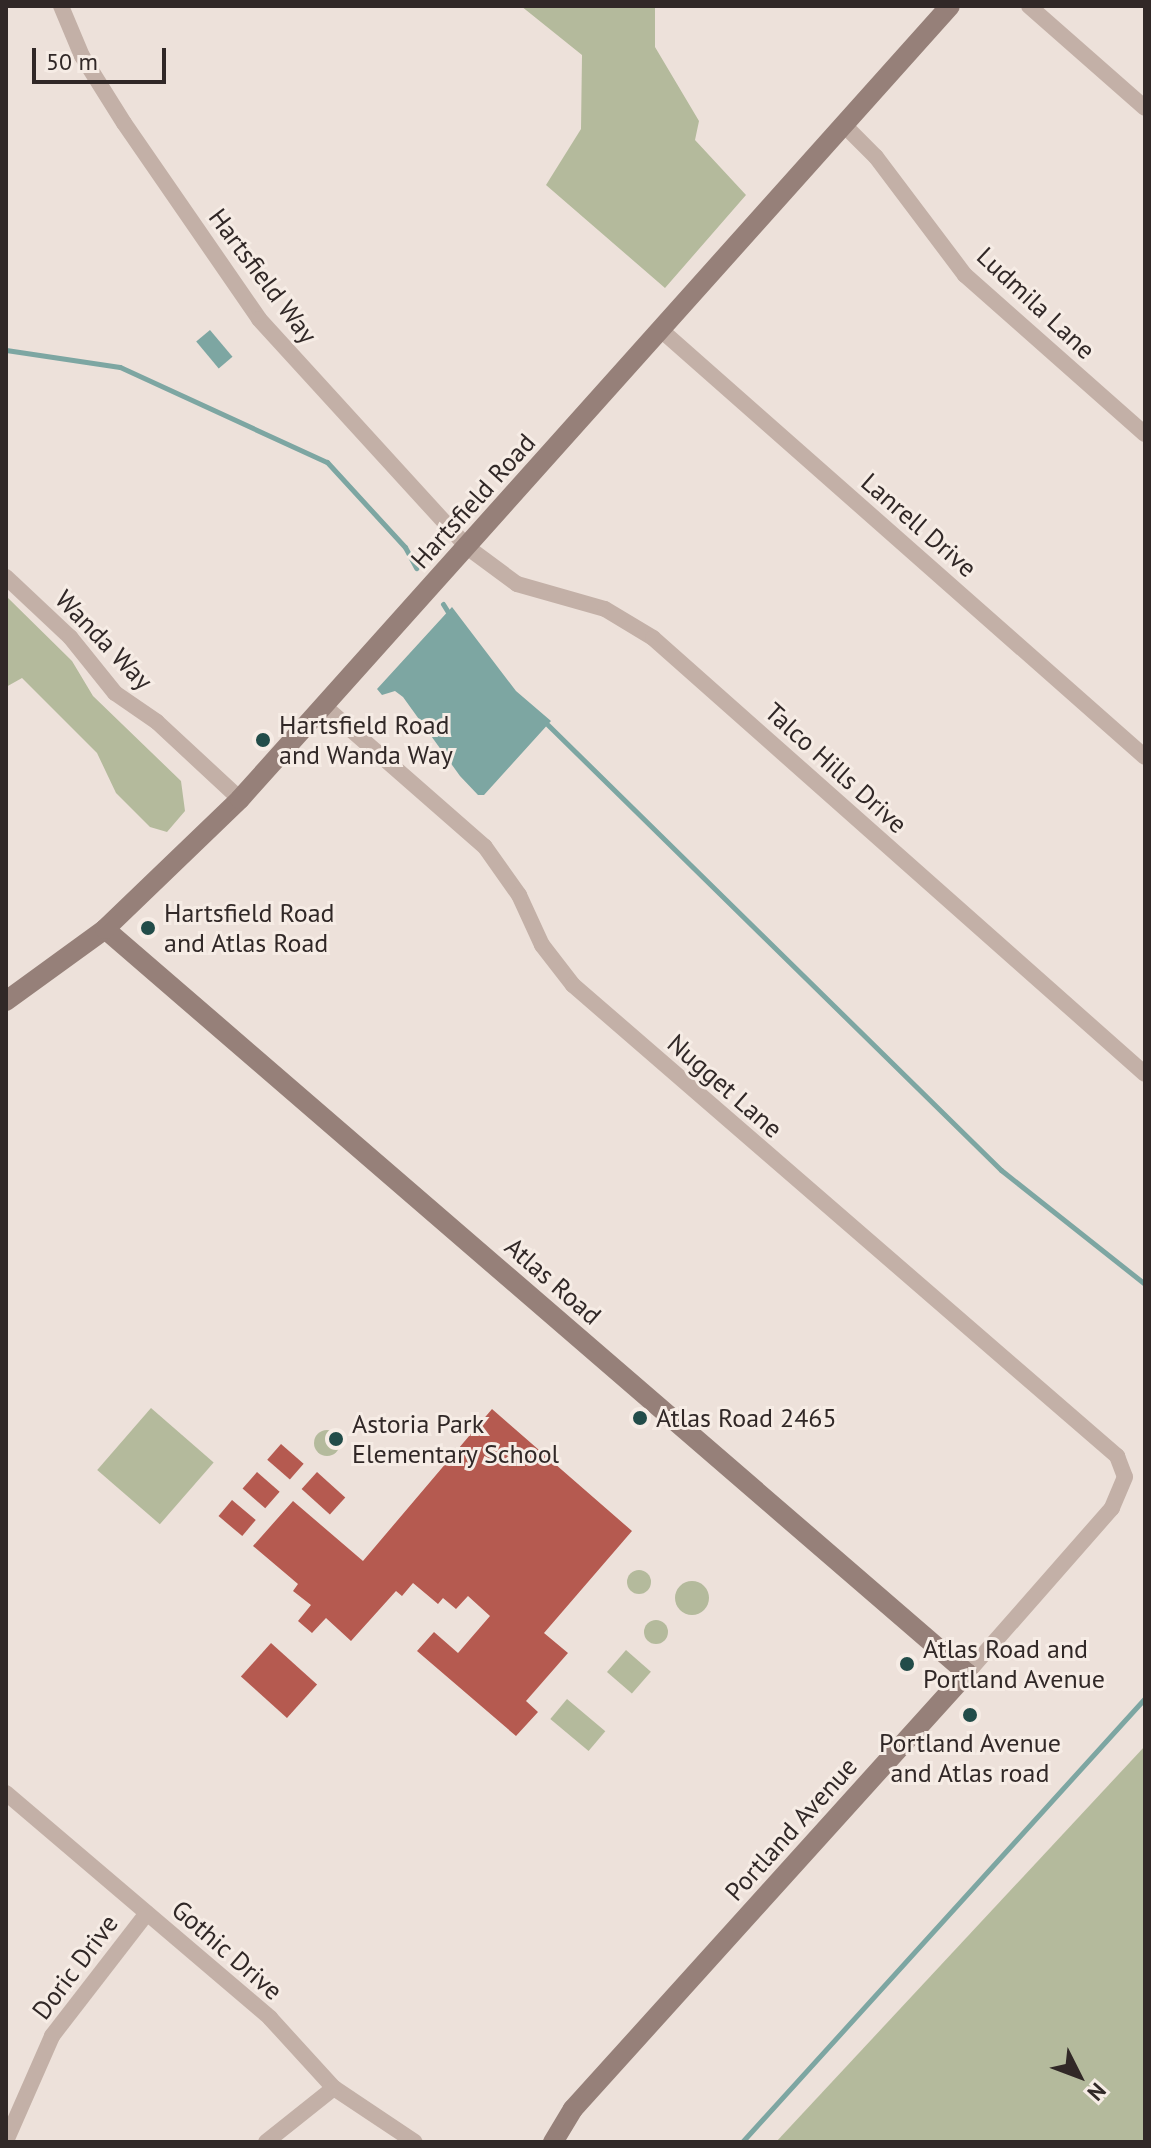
<!DOCTYPE html>
<html>
<head>
<meta charset="utf-8">
<style>
  body { margin:0 }
  #map { position:relative; width:1151px; height:2148px; overflow:hidden; background:#ede1da; font-family:"PT Sans",sans-serif }
  div>[style] { position:absolute }
  [style*='--x'] { left:calc(var(--x)*1px); top:calc(var(--y)*1px); width:calc(var(--w)*1px); rotate:calc(var(--a)*1deg) }
  .green>* { inset:0; background:#b4ba9c; transform-origin:0 0 }
  .round { border-radius:50% }
  .water>* { inset:0; background:#7da6a2; transform-origin:0 0 }
  .stream>* { height:5px; margin:-2.5px; padding:0 2.5px; transform-origin:2.5px; border-radius:2.5px; background:#7da6a2 }
  .building>* { inset:0; background:#b55a50; transform-origin:0 0 }
  .street>* { height:16px; margin:-8px; padding:0 8px; transform-origin:8px; border-radius:8px; background:#c3b0a7 }
  .secondary>* { height:20px; margin:-10px; padding:0 10px; transform-origin:10px; border-radius:10px; background:#968079 }
  .dots>* { width:22px; height:22px; translate:-50% -50%; box-sizing:border-box; border:4px solid #f6ece5; border-radius:50% }
  span { translate:-50% -50%; white-space:nowrap; text-align:center; line-height:1.15; -webkit-text-stroke:6px #f6ece5; paint-order:stroke }
  .street-label { font-size:26px; color:#312827 }
  .poi-label { font-size:26px; color:#312827 }
  .left { translate:0 -50%; text-align:left }
  .frame { position:absolute; inset:0; border:8px solid #312827; pointer-events:none }
  .north { position:absolute; left:1039px; top:2036px; width:80px; height:80px; -webkit-text-stroke:6px #f6ece5; paint-order:stroke; rotate:132deg; font-size:22px; font-weight:700; line-height:32px; text-align:center; color:#312827 }
  .north::after { content:''; display:block; margin:auto; width:28px; height:36px; background:#312827; clip-path:polygon(50% 0,100% 100%,50% 72%,0 100%) }
  .scale { position:absolute; left:32px; top:48px; width:134px; height:36px; box-sizing:border-box; border:4px solid #312827; border-top:0; padding-left:10px; font-size:24px; line-height:28px; white-space:nowrap; color:#312827; -webkit-text-stroke:6px #f6ece5; paint-order:stroke }
</style>
</head>
<body>
<div id="map">
  <div class="green">
    <i style="clip-path:polygon(521px 6px,655px 6px,655px 47px,699px 121px,695px 140px,746px 195px,665px 288px,546px 185px,581px 129px,582px 55px)"></i>
    <i style="clip-path:polygon(6px 596px,72px 661px,93px 696px,181px 781px,185px 811px,167px 832px,150px 827px,116px 793px,97px 753px,22px 678px,6px 687px)"></i>
    <i style="left:151px;top:1408px;width:83px;height:82px;rotate:41deg"></i>
    <i class="round" style="left:314px;top:1430px;width:26px;height:26px"></i>
    <i class="round" style="left:627px;top:1570px;width:24px;height:24px"></i>
    <i class="round" style="left:675px;top:1581px;width:34px;height:34px"></i>
    <i class="round" style="left:644px;top:1620px;width:24px;height:24px"></i>
    <i style="left:626px;top:1650px;width:33px;height:29px;rotate:41deg"></i>
    <i style="left:567px;top:1699px;width:50px;height:26px;rotate:40deg"></i>
    <i style="clip-path:polygon(1145px 1746px,1145px 2142px,776px 2142px)"></i>
  </div>
  <div class="water">
    <i style="left:210px;top:330px;width:35px;height:18px;rotate:50deg"></i>
    <i style="clip-path:polygon(452px 607px,516px 691px,551px 721px,484px 795px,478px 795px,460px 776px,403px 697px,395px 691px,382px 695px,377px 689px)"></i>
  </div>
  <div class="stream">
    <i style="--x:6;--y:350;--w:115;--a:8.5"></i>
    <i style="--x:120;--y:367;--w:228;--a:24.7"></i>
    <i style="--x:327;--y:462;--w:115;--a:47.5"></i>
    <i style="--x:405;--y:547;--w:24;--a:62"></i>
    <i style="--x:443;--y:604;--w:9;--a:58"></i>
    <i style="--x:548;--y:725;--w:635;--a:44.49"></i>
    <i style="--x:1001;--y:1170;--w:184;--a:38.4"></i>
    <i style="--x:742;--y:2142;--w:600;--a:-47.77"></i>
  </div>
  <div class="building">
    <i style="clip-path:polygon(492px 1409px,632px 1531px,544px 1633px,568px 1653px,526px 1701px,538px 1712px,516px 1736px,417px 1651px,434px 1632px,458px 1653px,490px 1616px,468px 1596px,456px 1609px,443px 1598px,438px 1604px,413px 1583px,402px 1596px,396px 1591px,351px 1641px,326px 1618px,312px 1633px,298px 1621px,311px 1605px,293px 1591px,298px 1584px,253px 1546px,293px 1501px,363px 1561px)"></i>
    <i style="left:281px;top:1444px;width:30px;height:21px;rotate:41deg"></i>
    <i style="left:257px;top:1472px;width:30px;height:22px;rotate:41deg"></i>
    <i style="left:317px;top:1472px;width:38px;height:23px;rotate:42deg"></i>
    <i style="left:232px;top:1500px;width:31px;height:21px;rotate:40deg"></i>
    <i style="left:271px;top:1643px;width:62px;height:45px;rotate:42deg"></i>
  </div>
  <div class="street">
    <i style="--x:61;--y:6;--w:54;--a:67.2"></i>
    <i style="--x:82;--y:56;--w:79;--a:57.9"></i>
    <i style="--x:124;--y:123;--w:238;--a:55.4"></i>
    <i style="--x:259;--y:319;--w:309;--a:47.6"></i>
    <i style="--x:467;--y:547;--w:62;--a:36.5"></i>
    <i style="--x:517;--y:584;--w:91;--a:15.9"></i>
    <i style="--x:605;--y:609;--w:56;--a:31.1"></i>
    <i style="--x:653;--y:638;--w:657;--a:41.55"></i>
    <i style="--x:1029;--y:6;--w:154;--a:41.3"></i>
    <i style="--x:844;--y:125;--w:45;--a:45"></i>
    <i style="--x:876;--y:157;--w:148;--a:53"></i>
    <i style="--x:965;--y:275;--w:240;--a:41.5"></i>
    <i style="--x:661;--y:330;--w:645;--a:41.42"></i>
    <i style="--x:6;--y:577;--w:88;--a:43.2"></i>
    <i style="--x:70;--y:637;--w:72;--a:51.2"></i>
    <i style="--x:115;--y:693;--w:51;--a:34.6"></i>
    <i style="--x:157;--y:722;--w:113;--a:42.9"></i>
    <i style="--x:324;--y:706;--w:214;--a:41.2"></i>
    <i style="--x:485;--y:847;--w:59;--a:54.7"></i>
    <i style="--x:519;--y:895;--w:55;--a:65.3"></i>
    <i style="--x:542;--y:945;--w:51;--a:52.2"></i>
    <i style="--x:573;--y:985;--w:720;--a:40.89"></i>
    <i style="--x:1117;--y:1456;--w:22;--a:69"></i>
    <i style="--x:1125;--y:1477;--w:34;--a:113"></i>
    <i style="--x:1112;--y:1508;--w:220;--a:131.3"></i>
    <i style="--x:6;--y:1793;--w:347;--a:40.4"></i>
    <i style="--x:270;--y:2018;--w:95;--a:47.6"></i>
    <i style="--x:334;--y:2088;--w:97;--a:33.7"></i>
    <i style="--x:6;--y:2141;--w:115;--a:-66.3"></i>
    <i style="--x:52;--y:2036;--w:155;--a:-52.3"></i>
    <i style="--x:266;--y:2142;--w:87;--a:-38.5"></i>
  </div>
  <div class="secondary">
    <i style="--x:105;--y:929;--w:1139;--a:40.8"></i>
    <i style="--x:967;--y:1673;--w:588;--a:132.1"></i>
    <i style="--x:573;--y:2109;--w:39;--a:121"></i>
    <i style="--x:6;--y:1001;--w:122;--a:-36"></i>
    <i style="--x:105;--y:929;--w:187;--a:-43.9"></i>
    <i style="--x:240;--y:799;--w:1064;--a:-48.16"></i>
  </div>
  <div class="dots">
    <i style="left:263px;top:740px;background:#224c49"></i>
    <i style="left:148px;top:928px;background:#224c49"></i>
    <i style="left:640px;top:1418px;background:#224c49"></i>
    <i style="left:336px;top:1439px;background:#224c49"></i>
    <i style="left:907px;top:1664px;background:#224c49"></i>
    <i style="left:970px;top:1715px;background:#224c49"></i>
  </div>
  <div class="street-label">
    <span style="left:263px;top:276px;rotate:53deg">Hartsfield Way</span>
    <span style="left:1036px;top:303px;rotate:43deg">Ludmila Lane</span>
    <span style="left:473px;top:501px;rotate:-48deg">Hartsfield Road</span>
    <span style="left:919px;top:525px;rotate:41deg">Lanrell Drive</span>
    <span style="left:104px;top:640px;rotate:46deg">Wanda Way</span>
    <span style="left:836px;top:768px;rotate:42deg">Talco Hills Drive</span>
    <span style="left:725px;top:1086px;rotate:41deg">Nugget Lane</span>
    <span style="left:553px;top:1281px;rotate:41deg">Atlas Road</span>
    <span style="left:791px;top:1829px;rotate:-48deg">Portland Avenue</span>
    <span style="left:227px;top:1950px;rotate:41deg">Gothic Drive</span>
    <span style="left:75px;top:1967px;rotate:-53deg">Doric Drive</span>
  </div>
  <div class="poi-label">
    <span class="left" style="left:279px;top:740px">Hartsfield Road<br>and Wanda Way</span>
    <span class="left" style="left:164px;top:928px">Hartsfield Road<br>and Atlas Road</span>
    <span class="left" style="left:656px;top:1418px">Atlas Road 2465</span>
    <span class="left" style="left:352px;top:1439px">Astoria Park<br>Elementary School</span>
    <span class="left" style="left:923px;top:1664px">Atlas Road and<br>Portland Avenue</span>
    <span style="left:970px;top:1758px">Portland Avenue<br>and Atlas road</span>
  </div>
  <div class="frame"></div>
  <div class="north">N</div>
  <div class="scale">50 m</div>
</div>
</body>
</html>
